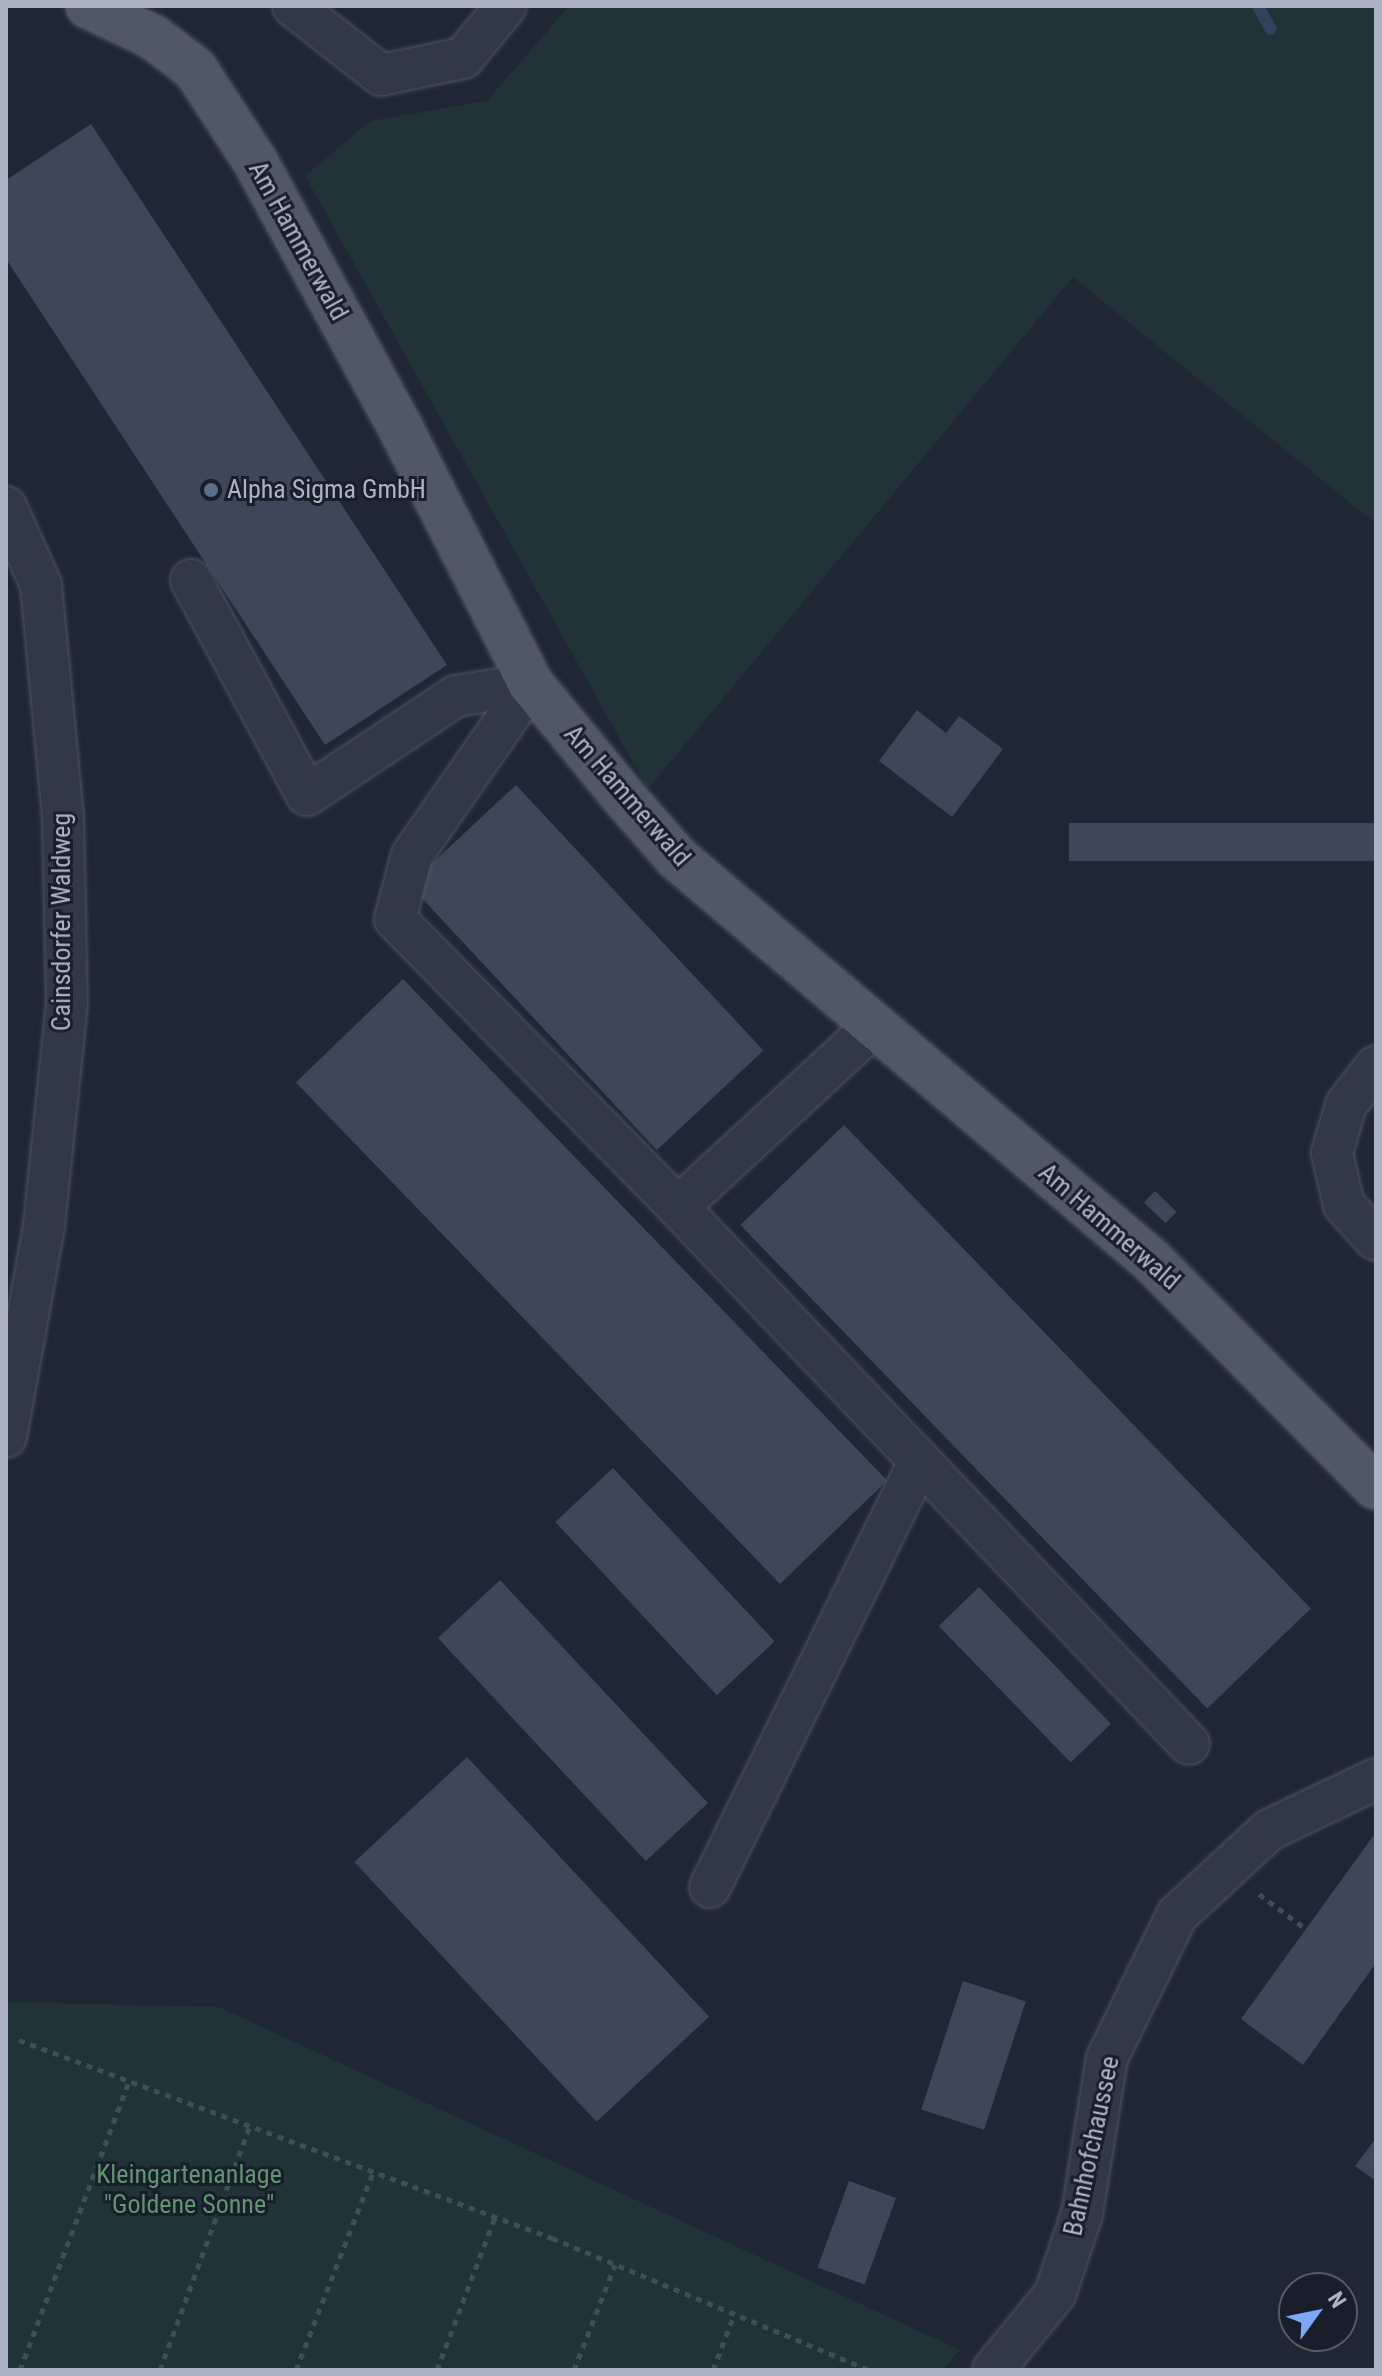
<!DOCTYPE html>
<html>
<head>
<meta charset="utf-8">
<style>
  body { margin:0 }
  #map { position:relative; width:1382px; height:2376px; overflow:hidden; background:#1f2735; font-family:"Roboto Condensed",sans-serif }
  div>[style] { position:absolute }
  [style*='--x'] { left:calc(var(--x)*1px); top:calc(var(--y)*1px); width:calc(var(--w)*1px); rotate:calc(var(--a)*1deg) }
  .green>* { inset:0; background:#213336 }
  .stream>* { height:12px; margin:-6px; padding:0 6px; transform-origin:6px; border-radius:6px; background:#32425d }
  .building>* { inset:0; background:#3d4758; transform-origin:0 0 }
  .path>* { height:5px; margin-top:-2.5px; transform-origin:0; background:repeating-linear-gradient(90deg,#3e5054 0 6px,transparent 0 12px) }
  .roads { filter:drop-shadow(0 0 2px #4d5461) drop-shadow(0 0 2px #4d5461) }
  .minor>* { height:40px; margin:-20px; padding:0 20px; transform-origin:20px; border-radius:20px; background:#323946 }
  .major>* { height:44px; margin:-22px; padding:0 22px; transform-origin:22px; border-radius:22px; background:#505866 }
  .dots>* { width:22px; height:22px; translate:-50% -50%; box-sizing:border-box; border:4px solid #181f2a; border-radius:50% }
  span { translate:-50% -50%; white-space:nowrap; text-align:center; line-height:1.15; -webkit-text-stroke:6px #181f2a; paint-order:stroke }
  .street-label { font-size:26px; color:#acb4c3 }
  .poi-label { font-size:26px; color:#acb4c3 }
  .left { translate:0 -50%; text-align:left }
  .park-label { font-size:26px; color:#649371 }
  .frame { position:absolute; inset:0; border:8px solid #acb4c3; pointer-events:none }
  .north { position:absolute; left:1278px; top:2272px; width:80px; height:80px; box-sizing:border-box; background:#181f2a; border:2px solid #535b67; border-radius:50%; rotate:57deg; font-size:22px; font-weight:700; line-height:32px; text-align:center; color:#acb4c3 }
  .north::after { content:''; display:block; margin:auto; width:28px; height:36px; background:#7da7f7; clip-path:polygon(50% 0,100% 100%,50% 72%,0 100%) }
</style>
</head>
<body>
<div id="map">
  <div class="green">
    <i style="clip-path:polygon(569px 6px,1376px 6px,1376px 524px,1073px 277px,648px 789px,305px 176px,370px 121px,487px 101px)"></i>
    <i style="clip-path:polygon(6px 2002px,219px 2007px,960px 2350px,942px 2370px,6px 2370px)"></i>
  </div>
  <div class="stream">
    <i style="--x:1258;--y:6;--w:26;--a:61"></i>
  </div>
  <div class="building">
    <i style="clip-path:polygon(91px 124px,447px 665px,325px 745px,6px 259px,6px 180px)"></i>
    <i style="clip-path:polygon(917px 710px,946px 733px,959px 716px,1003px 749px,952px 817px,879px 761px)"></i>
    <i style="left:516px;top:785px;width:363px;height:146px;rotate:47deg"></i>
    <i style="left:1376px;top:823px;width:38px;height:307px;rotate:90deg"></i>
    <i style="left:403px;top:979px;width:697px;height:149px;rotate:46deg"></i>
    <i style="left:844px;top:1125px;width:672px;height:144px;rotate:46deg"></i>
    <i style="left:1155px;top:1191px;width:30px;height:16px;rotate:44deg"></i>
    <i style="left:613px;top:1468px;width:237px;height:79px;rotate:47deg"></i>
    <i style="left:500px;top:1580px;width:305px;height:85px;rotate:47deg"></i>
    <i style="left:979px;top:1587px;width:190px;height:56px;rotate:46deg"></i>
    <i style="left:467px;top:1757px;width:355px;height:154px;rotate:47deg"></i>
    <i style="clip-path:polygon(1376px 1832px,1376px 1963px,1303px 2065px,1241px 2019px)"></i>
    <i style="left:963px;top:1981px;width:66px;height:135px;rotate:18deg"></i>
    <i style="clip-path:polygon(1376px 2138px,1376px 2181px,1355px 2166px)"></i>
    <i style="left:849px;top:2181px;width:50px;height:92px;rotate:20deg"></i>
  </div>
  <div class="path">
    <i style="--x:1259;--y:1894;--w:59;--a:36.7"></i>
    <i style="--x:19;--y:2040;--w:569;--a:20.38"></i>
    <i style="--x:552;--y:2238;--w:343;--a:22.6"></i>
    <i style="--x:20;--y:2370;--w:309;--a:-69.3"></i>
    <i style="--x:160;--y:2370;--w:260;--a:-69.8"></i>
    <i style="--x:296;--y:2370;--w:212;--a:-68.7"></i>
    <i style="--x:437;--y:2370;--w:164;--a:-69.2"></i>
    <i style="--x:574;--y:2370;--w:113;--a:-68.7"></i>
    <i style="--x:713;--y:2370;--w:59;--a:-69.1"></i>
  </div>
  <div class="roads">
    <div class="minor">
      <i style="--x:293;--y:6;--w:112;--a:38.1"></i>
      <i style="--x:381;--y:75;--w:84;--a:-11.7"></i>
      <i style="--x:463;--y:58;--w:67;--a:-50.4"></i>
      <i style="--x:6;--y:507;--w:85;--a:65.8"></i>
      <i style="--x:41;--y:585;--w:232;--a:84.6"></i>
      <i style="--x:63;--y:816;--w:187;--a:88.8"></i>
      <i style="--x:67;--y:1003;--w:224;--a:95.9"></i>
      <i style="--x:44;--y:1226;--w:214;--a:100.2"></i>
      <i style="--x:191;--y:580;--w:244;--a:61.7"></i>
      <i style="--x:307;--y:795;--w:179;--a:-33.6"></i>
      <i style="--x:456;--y:696;--w:76;--a:-9.1"></i>
      <i style="--x:531;--y:684;--w:208;--a:124.8"></i>
      <i style="--x:412;--y:855;--w:66;--a:104.9"></i>
      <i style="--x:395;--y:919;--w:404;--a:45.5"></i>
      <i style="--x:678;--y:1207;--w:741;--a:46.42"></i>
      <i style="--x:1376;--y:1066;--w:49;--a:127.6"></i>
      <i style="--x:1346;--y:1105;--w:50;--a:106.3"></i>
      <i style="--x:1332;--y:1153;--w:53;--a:77"></i>
      <i style="--x:1344;--y:1205;--w:47;--a:47.6"></i>
      <i style="--x:678;--y:1207;--w:268;--a:-42.7"></i>
      <i style="--x:710;--y:1887;--w:475;--a:-63.8"></i>
      <i style="--x:993;--y:2370;--w:98;--a:-50.8"></i>
      <i style="--x:1055;--y:2294;--w:84;--a:-71.4"></i>
      <i style="--x:1082;--y:2214;--w:158;--a:-80.9"></i>
      <i style="--x:1107;--y:2058;--w:159;--a:-63.9"></i>
      <i style="--x:1177;--y:1915;--w:125;--a:-42.7"></i>
      <i style="--x:1269;--y:1830;--w:119;--a:-25.5"></i>
    </div>
    <div class="major">
      <i style="--x:88;--y:6;--w:72;--a:25.5"></i>
      <i style="--x:153;--y:37;--w:53;--a:37.3"></i>
      <i style="--x:195;--y:69;--w:110;--a:56.9"></i>
      <i style="--x:255;--y:161;--w:305;--a:61.4"></i>
      <i style="--x:401;--y:429;--w:286;--a:63"></i>
      <i style="--x:531;--y:684;--w:153;--a:50.6"></i>
      <i style="--x:628;--y:802;--w:74;--a:48.8"></i>
      <i style="--x:677;--y:858;--w:623;--a:40.31"></i>
      <i style="--x:1152;--y:1261;--w:318;--a:45.3"></i>
    </div>
  </div>
  <div class="dots">
    <i style="left:211px;top:490px;background:#5c6f8a"></i>
  </div>
  <div class="street-label">
    <span style="left:298px;top:241px;rotate:61deg">Am Hammerwald</span>
    <span style="left:627px;top:796px;rotate:49deg">Am Hammerwald</span>
    <span style="left:62px;top:922px;rotate:-90deg">Cainsdorfer Waldweg</span>
    <span style="left:1109px;top:1227px;rotate:41deg">Am Hammerwald</span>
    <span style="left:1092px;top:2146px;rotate:-78deg">Bahnhofchaussee</span>
  </div>
  <div class="poi-label">
    <span class="left" style="left:227px;top:490px">Alpha Sigma GmbH</span>
  </div>
  <div class="park-label">
    <span style="left:189px;top:2190px">Kleingartenanlage<br>"Goldene Sonne"</span>
  </div>
  <div class="frame"></div>
  <div class="north">N</div>
</div>
</body>
</html>
